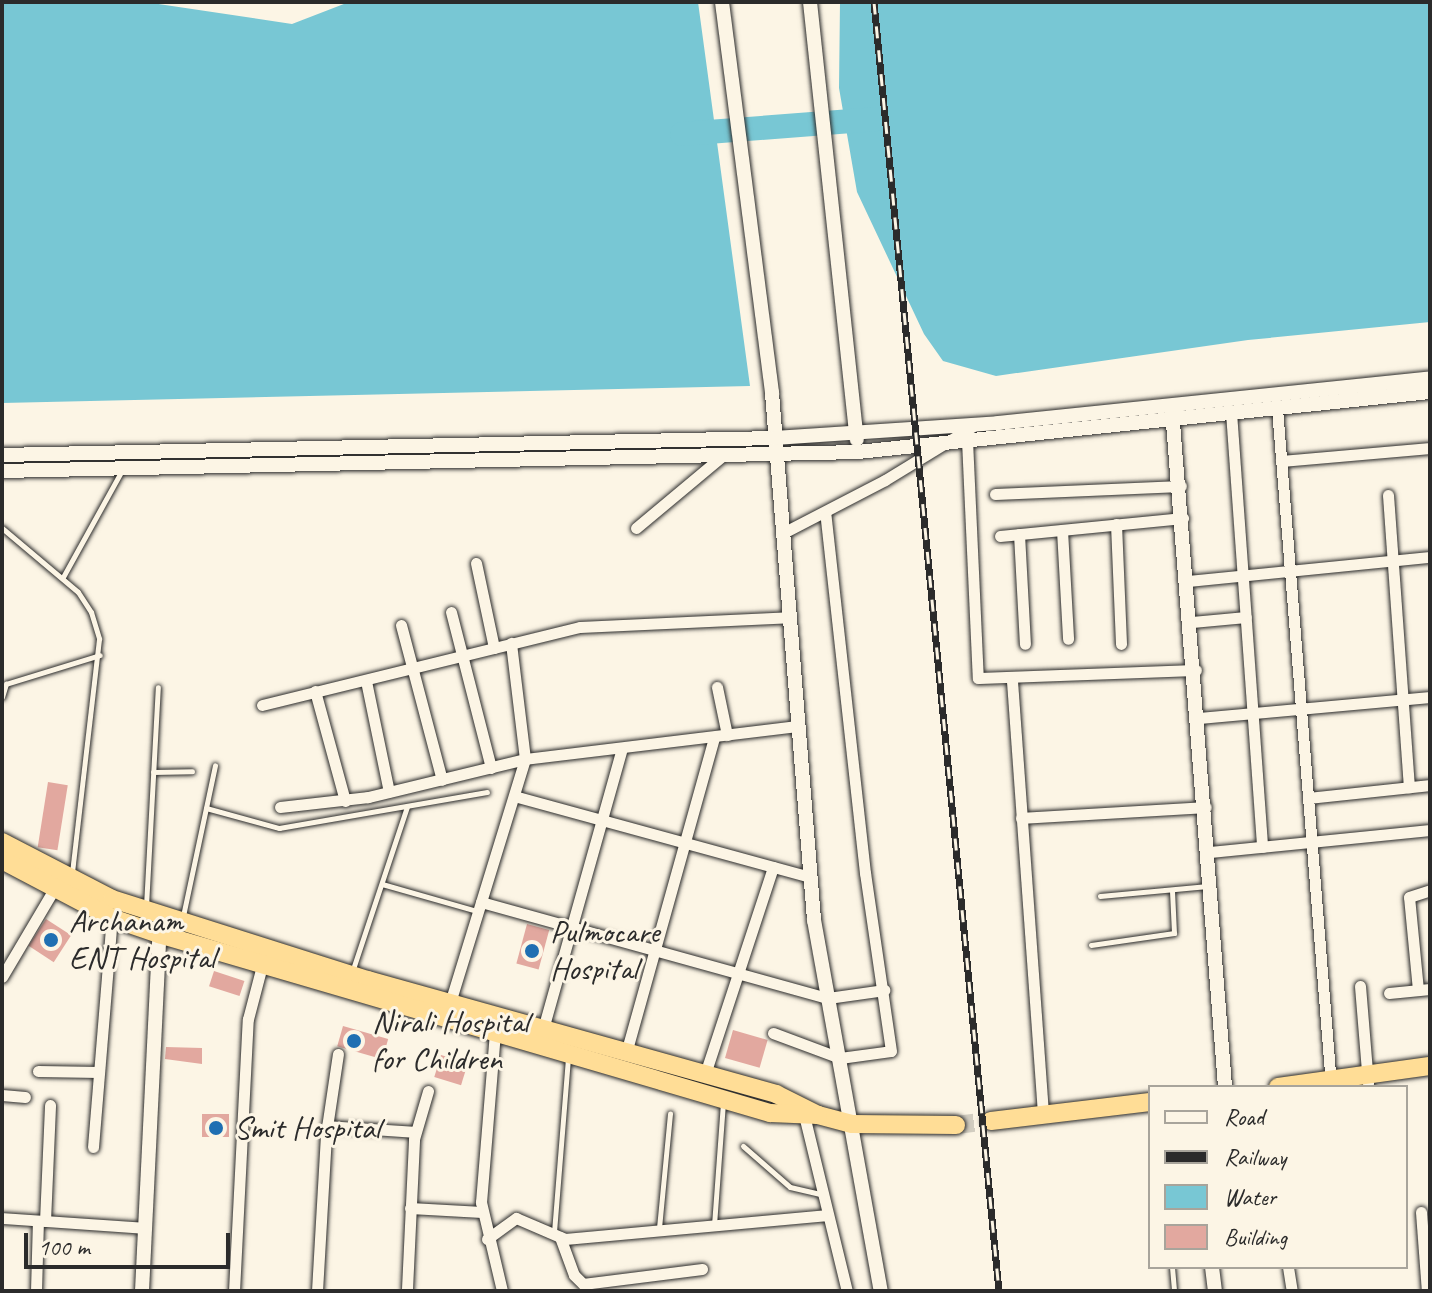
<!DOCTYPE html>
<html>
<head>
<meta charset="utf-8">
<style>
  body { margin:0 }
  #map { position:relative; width:1432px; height:1293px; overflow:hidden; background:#fcf5e5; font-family:Caveat,sans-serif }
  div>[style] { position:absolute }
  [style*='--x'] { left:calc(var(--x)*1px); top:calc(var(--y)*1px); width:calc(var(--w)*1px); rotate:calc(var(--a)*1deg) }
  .water>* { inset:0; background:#78c7d4 }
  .river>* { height:24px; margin:-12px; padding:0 12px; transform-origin:12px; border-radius:12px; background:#78c7d4 }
  .building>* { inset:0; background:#e2a89f; transform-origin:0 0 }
  .trunk-tunnel>* { height:18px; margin-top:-9px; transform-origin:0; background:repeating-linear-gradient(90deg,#d2cdc0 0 18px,transparent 0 27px) }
  .roads { filter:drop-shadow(0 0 2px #2b2b2b) drop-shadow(0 0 2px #2b2b2b) }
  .service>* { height:5px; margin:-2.5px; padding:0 2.5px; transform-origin:2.5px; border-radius:2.5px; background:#fcf5e5 }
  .minor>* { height:11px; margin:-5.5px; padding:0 5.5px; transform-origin:5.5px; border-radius:5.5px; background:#fcf5e5 }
  .tertiary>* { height:14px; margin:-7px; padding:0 7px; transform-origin:7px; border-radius:7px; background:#fcf5e5 }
  .trunk>* { height:18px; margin:-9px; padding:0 9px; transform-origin:9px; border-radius:9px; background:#ffdd96 }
  .rail>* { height:7px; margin-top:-3.5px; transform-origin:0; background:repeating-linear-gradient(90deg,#fcf5e5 0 12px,#2b2b2b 0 24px); box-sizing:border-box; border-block:2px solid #2b2b2b }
  .dots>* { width:22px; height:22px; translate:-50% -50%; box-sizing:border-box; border:4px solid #fcf5e5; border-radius:50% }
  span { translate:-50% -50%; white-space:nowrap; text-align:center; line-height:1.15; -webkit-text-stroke:6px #fcf5e5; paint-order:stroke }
  .poi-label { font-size:32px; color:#2b2b2b }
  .left { translate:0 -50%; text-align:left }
  .frame { position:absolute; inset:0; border:4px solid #2b2b2b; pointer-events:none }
  .legend { position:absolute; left:1148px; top:1085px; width:260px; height:184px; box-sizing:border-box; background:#fcf5e5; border:2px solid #a8a49b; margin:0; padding:10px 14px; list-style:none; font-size:24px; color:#2b2b2b }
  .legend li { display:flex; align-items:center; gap:16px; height:40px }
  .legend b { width:40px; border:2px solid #a8a49b }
  .scale { position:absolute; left:24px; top:1233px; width:206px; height:36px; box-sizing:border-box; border:4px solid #2b2b2b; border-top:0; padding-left:10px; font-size:24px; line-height:28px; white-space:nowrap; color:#2b2b2b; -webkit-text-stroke:6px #fcf5e5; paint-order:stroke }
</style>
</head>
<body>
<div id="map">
  <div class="water">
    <i style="clip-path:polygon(2px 2px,145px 2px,292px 24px,349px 2px,698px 2px,750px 386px,2px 403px)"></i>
    <i style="clip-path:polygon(840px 2px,1430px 2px,1430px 322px,1248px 340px,996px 376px,943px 361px,924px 334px,857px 192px,839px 88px)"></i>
  </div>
  <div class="river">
    <i style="--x:682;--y:134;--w:196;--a:-4.4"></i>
  </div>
  <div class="building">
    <i style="left:48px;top:782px;width:20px;height:66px;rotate:9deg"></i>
    <i style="left:46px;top:919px;width:30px;height:32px;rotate:33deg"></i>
    <i style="left:527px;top:924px;width:23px;height:41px;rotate:15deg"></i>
    <i style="left:214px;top:971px;width:32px;height:16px;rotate:18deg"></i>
    <i style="left:343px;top:1026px;width:47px;height:21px;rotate:16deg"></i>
    <i style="left:733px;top:1030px;width:36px;height:29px;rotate:16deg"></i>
    <i style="clip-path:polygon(166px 1047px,202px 1048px,202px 1064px,165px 1059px)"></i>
    <i style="left:441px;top:1055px;width:28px;height:23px;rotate:17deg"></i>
    <i style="left:202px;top:1114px;width:27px;height:23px"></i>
  </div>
  <div class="trunk-tunnel">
    <i style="--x:956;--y:1125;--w:35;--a:-7"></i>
  </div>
  <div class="roads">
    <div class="service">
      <i style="--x:2;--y:528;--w:99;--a:40.1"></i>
      <i style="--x:78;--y:592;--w:24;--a:57"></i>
      <i style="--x:91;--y:612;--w:28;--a:73"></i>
      <i style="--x:99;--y:639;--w:237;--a:96.6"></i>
      <i style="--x:63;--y:577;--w:122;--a:-61.1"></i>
      <i style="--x:2;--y:697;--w:14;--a:-73"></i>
      <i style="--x:6;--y:684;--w:98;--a:-17.1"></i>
      <i style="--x:153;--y:772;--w:39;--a:-1"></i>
      <i style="--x:206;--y:808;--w:76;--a:15.3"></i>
      <i style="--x:279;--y:828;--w:211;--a:-9.8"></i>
      <i style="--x:382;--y:884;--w:99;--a:15.9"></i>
      <i style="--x:1100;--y:896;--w:108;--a:-5.3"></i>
      <i style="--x:146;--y:906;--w:219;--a:-86.9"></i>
      <i style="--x:183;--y:916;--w:154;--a:-78"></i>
      <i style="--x:1091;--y:945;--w:84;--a:-8.2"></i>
      <i style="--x:1174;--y:933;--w:43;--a:-92.7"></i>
      <i style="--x:352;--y:972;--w:174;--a:-71.6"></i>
      <i style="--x:743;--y:1146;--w:62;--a:41.1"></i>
      <i style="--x:790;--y:1187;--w:32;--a:13"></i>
      <i style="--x:714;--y:1225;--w:122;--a:-85.8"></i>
      <i style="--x:659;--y:1228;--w:115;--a:-84.5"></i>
      <i style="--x:554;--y:1232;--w:174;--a:-85.4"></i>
      <i style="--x:1172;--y:1267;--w:24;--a:85"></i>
    </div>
    <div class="minor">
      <i style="--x:1277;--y:408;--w:679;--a:85.44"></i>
      <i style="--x:1231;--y:412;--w:436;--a:85.9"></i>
      <i style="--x:967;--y:440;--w:238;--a:87.4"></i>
      <i style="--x:978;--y:678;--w:218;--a:-2.1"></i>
      <i style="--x:1281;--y:461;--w:150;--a:-5"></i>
      <i style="--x:995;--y:494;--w:186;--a:-2.5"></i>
      <i style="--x:1388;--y:495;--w:293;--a:85.9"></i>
      <i style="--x:1116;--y:524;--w:120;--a:87.6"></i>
      <i style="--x:636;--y:528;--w:112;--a:-39.9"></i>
      <i style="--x:1062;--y:530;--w:109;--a:86.8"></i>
      <i style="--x:781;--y:534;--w:117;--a:-27.4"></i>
      <i style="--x:885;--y:480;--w:105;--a:-31.4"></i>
      <i style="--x:1019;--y:534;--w:110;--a:86.9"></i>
      <i style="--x:1000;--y:536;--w:184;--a:-5.6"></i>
      <i style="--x:476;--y:563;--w:87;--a:78"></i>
      <i style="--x:1188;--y:581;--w:243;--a:-5.7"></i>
      <i style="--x:451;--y:612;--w:161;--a:75.6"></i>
      <i style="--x:1192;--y:622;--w:54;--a:-5.3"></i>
      <i style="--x:401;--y:625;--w:160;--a:75.2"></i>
      <i style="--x:366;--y:681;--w:113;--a:78.3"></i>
      <i style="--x:1012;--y:681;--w:435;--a:85.9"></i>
      <i style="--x:717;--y:687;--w:49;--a:78.2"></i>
      <i style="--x:315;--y:691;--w:114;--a:74.7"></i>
      <i style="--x:262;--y:705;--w:327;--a:-13.8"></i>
      <i style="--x:580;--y:627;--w:209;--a:-2.7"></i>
      <i style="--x:1199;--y:718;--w:232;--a:-5.2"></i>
      <i style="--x:514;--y:796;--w:307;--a:15.3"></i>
      <i style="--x:1308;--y:798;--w:123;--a:-6.1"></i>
      <i style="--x:280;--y:807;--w:89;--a:-6.5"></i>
      <i style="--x:368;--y:797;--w:162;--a:-13.6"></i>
      <i style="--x:525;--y:759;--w:275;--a:-6.9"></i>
      <i style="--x:1021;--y:818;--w:185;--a:-3.4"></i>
      <i style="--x:1210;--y:852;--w:221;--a:-5.7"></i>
      <i style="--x:481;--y:902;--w:360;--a:15.5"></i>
      <i style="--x:828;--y:998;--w:57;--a:-8.1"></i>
      <i style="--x:2;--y:977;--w:102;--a:-59.4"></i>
      <i style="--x:1360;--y:986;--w:98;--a:85.3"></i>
      <i style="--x:1418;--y:990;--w:93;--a:-95.5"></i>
      <i style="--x:1409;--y:897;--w:22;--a:-18"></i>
      <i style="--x:1389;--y:993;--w:41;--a:-5.6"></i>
      <i style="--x:449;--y:1006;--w:258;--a:-72.9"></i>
      <i style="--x:525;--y:759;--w:117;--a:-96.9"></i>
      <i style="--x:543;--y:1029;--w:292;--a:-74.3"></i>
      <i style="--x:495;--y:1032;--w:171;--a:94.7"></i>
      <i style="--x:481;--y:1202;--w:91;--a:76.7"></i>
      <i style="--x:773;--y:1033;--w:72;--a:20.5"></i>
      <i style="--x:840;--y:1058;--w:51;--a:-7.8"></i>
      <i style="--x:891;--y:1051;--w:180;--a:-98.3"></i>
      <i style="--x:865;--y:873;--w:362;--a:-96.3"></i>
      <i style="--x:626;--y:1053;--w:328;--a:-74.4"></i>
      <i style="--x:38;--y:1071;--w:61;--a:0.9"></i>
      <i style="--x:705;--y:1074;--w:218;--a:-71.8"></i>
      <i style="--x:2;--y:1095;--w:23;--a:5"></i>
      <i style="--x:804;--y:1115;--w:181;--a:76.3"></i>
      <i style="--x:327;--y:1126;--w:88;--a:3.9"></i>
      <i style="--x:93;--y:1147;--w:230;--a:-85.3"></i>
      <i style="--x:410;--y:1208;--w:72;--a:3.2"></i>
      <i style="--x:1421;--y:1212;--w:79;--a:85.7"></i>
      <i style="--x:2;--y:1218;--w:143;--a:4"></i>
      <i style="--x:45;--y:1221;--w:116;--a:-87.5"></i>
      <i style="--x:560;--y:1237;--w:40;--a:69.8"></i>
      <i style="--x:574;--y:1275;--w:13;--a:45"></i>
      <i style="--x:583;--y:1284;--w:120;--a:-7.2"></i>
      <i style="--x:487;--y:1239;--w:36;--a:-36"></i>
      <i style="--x:516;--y:1218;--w:53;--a:23.2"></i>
      <i style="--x:565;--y:1239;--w:264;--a:-5.2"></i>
      <i style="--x:1288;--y:1267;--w:24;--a:81"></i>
      <i style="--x:407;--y:1289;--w:150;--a:-87.3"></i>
      <i style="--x:414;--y:1139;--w:50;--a:-73.7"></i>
      <i style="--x:36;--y:1291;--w:70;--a:-88.4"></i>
      <i style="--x:234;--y:1291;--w:272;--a:-87.1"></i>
      <i style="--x:248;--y:1019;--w:59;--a:-75.3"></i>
      <i style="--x:317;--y:1291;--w:157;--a:-86.7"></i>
      <i style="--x:326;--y:1134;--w:81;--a:-81.5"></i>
    </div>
    <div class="tertiary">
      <i style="--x:722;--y:2;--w:394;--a:82.7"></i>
      <i style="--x:772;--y:393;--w:529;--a:85.44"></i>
      <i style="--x:814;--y:920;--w:377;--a:79.8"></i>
      <i style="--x:810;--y:2;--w:440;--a:83.9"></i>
      <i style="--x:1172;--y:410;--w:679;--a:85.52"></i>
      <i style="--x:2;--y:455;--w:772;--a:-1.26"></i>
      <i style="--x:774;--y:438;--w:225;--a:-3.8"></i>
      <i style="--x:998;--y:423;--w:434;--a:-5.9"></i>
      <i style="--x:2;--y:471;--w:856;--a:-1.27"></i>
      <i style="--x:858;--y:452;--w:575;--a:-5.99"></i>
      <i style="--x:1212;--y:1267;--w:24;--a:83"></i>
      <i style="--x:142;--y:1291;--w:364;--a:-87.2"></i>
    </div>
    <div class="trunk">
      <i style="--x:2;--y:842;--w:124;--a:27.4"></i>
      <i style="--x:112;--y:899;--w:269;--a:17.6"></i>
      <i style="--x:368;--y:980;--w:424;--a:15.6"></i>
      <i style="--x:776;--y:1094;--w:47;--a:26.6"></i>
      <i style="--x:818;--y:1115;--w:35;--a:15"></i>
      <i style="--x:852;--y:1124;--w:104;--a:0.6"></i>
      <i style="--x:2;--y:860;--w:124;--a:27.8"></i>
      <i style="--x:112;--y:918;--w:50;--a:18.8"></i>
      <i style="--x:159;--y:934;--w:637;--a:16.33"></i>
      <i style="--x:770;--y:1113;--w:48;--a:2.4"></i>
      <i style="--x:1278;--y:1087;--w:153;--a:-7.9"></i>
      <i style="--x:991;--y:1121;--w:160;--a:-6.8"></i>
    </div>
  </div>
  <div class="rail">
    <i style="--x:874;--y:2;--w:1295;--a:84.46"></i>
  </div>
  <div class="dots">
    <i style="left:51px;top:940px;background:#1f6fb2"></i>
    <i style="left:532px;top:951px;background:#1f6fb2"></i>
    <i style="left:354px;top:1041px;background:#1f6fb2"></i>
    <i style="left:216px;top:1128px;background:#1f6fb2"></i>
  </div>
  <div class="poi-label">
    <span class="left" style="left:69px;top:940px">Archanam<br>ENT Hospital</span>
    <span class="left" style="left:550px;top:951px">Pulmocare<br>Hospital</span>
    <span class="left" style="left:372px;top:1041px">Nirali Hospital<br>for Children</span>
    <span class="left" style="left:234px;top:1128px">Smit Hospital</span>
  </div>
  <div class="frame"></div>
  <ul class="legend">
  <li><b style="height:10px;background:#fcf5e5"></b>Road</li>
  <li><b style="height:10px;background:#2b2b2b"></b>Railway</li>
  <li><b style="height:22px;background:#78c7d4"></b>Water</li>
  <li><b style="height:22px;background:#e2a89f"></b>Building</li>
  </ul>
  <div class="scale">100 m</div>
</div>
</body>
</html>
